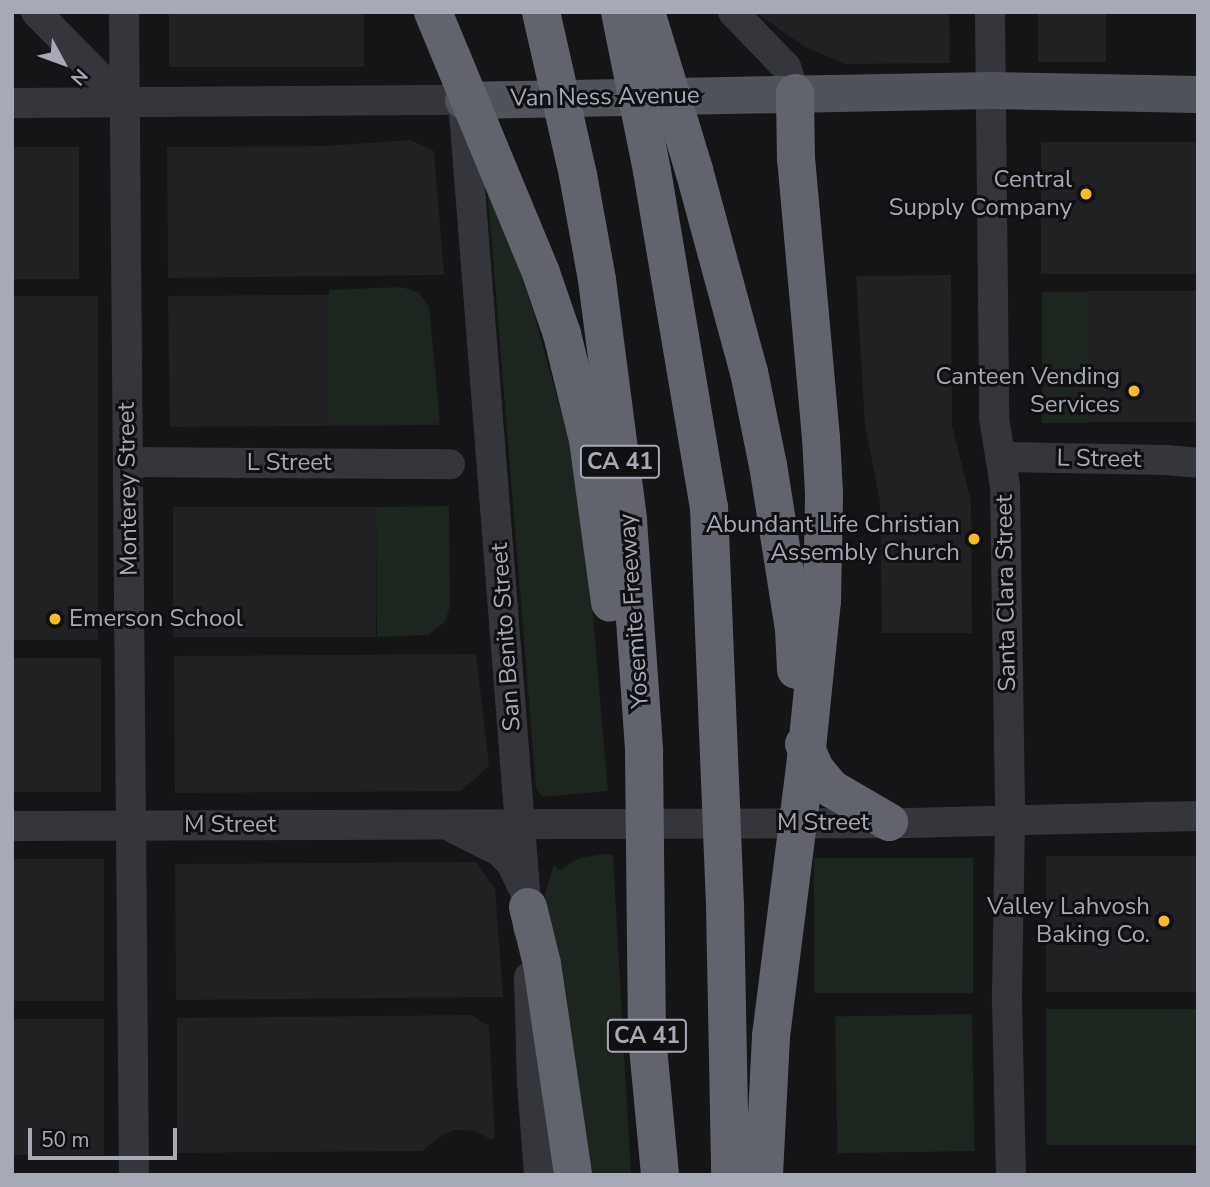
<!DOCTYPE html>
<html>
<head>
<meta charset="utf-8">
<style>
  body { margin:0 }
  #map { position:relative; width:1210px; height:1187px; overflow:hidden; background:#151416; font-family:"Nunito Sans",sans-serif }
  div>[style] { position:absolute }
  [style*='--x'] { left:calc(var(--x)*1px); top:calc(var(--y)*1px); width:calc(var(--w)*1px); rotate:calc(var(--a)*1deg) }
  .built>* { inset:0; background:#212023; transform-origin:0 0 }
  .green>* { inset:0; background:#1c251e; transform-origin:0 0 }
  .minor>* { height:30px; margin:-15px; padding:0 15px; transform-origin:15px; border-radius:15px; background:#35363c }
  .major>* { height:37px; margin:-18.5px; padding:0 18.5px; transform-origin:18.5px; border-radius:18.5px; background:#51535b }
  .highway>* { height:38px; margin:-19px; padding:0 19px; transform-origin:19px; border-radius:19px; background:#61646d }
  .dots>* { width:19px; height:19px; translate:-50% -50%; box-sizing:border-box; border:4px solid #100f11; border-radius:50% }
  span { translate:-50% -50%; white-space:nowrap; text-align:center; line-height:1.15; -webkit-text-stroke:6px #100f11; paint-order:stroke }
  .shield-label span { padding:2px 5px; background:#100f11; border:2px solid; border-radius:5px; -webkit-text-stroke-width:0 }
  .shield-label { font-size:23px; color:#a6aab7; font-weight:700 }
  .street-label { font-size:24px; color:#a6aab7 }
  .poi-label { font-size:24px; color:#a6aab7 }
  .right { translate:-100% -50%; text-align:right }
  .left { translate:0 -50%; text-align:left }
  .frame { position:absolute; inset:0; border:14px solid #a6aab7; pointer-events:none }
  .north { position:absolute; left:28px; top:28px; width:70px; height:70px; -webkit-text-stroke:5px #100f11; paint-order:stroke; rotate:131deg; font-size:19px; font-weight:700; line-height:28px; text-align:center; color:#a6aab7 }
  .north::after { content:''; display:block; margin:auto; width:24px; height:32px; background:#a6aab7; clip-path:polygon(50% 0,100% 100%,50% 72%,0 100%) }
  .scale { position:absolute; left:28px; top:1128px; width:149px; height:32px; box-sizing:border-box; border:4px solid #a6aab7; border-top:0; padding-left:9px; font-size:21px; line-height:24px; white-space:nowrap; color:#a6aab7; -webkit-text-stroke:5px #100f11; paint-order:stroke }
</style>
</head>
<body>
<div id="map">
  <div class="built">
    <i style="left:169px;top:12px;width:195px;height:55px"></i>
    <i style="clip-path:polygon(755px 12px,949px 12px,950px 63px,846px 64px,805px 47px)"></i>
    <i style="left:1038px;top:12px;width:68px;height:50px"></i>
    <i style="clip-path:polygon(411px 140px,434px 151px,444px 275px,168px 278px,167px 147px,325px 146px)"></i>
    <i style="left:1198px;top:142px;width:132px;height:157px;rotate:90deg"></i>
    <i style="left:79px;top:147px;width:132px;height:67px;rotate:90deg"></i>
    <i style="clip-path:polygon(951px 275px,952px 425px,971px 501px,972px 633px,882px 633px,880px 502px,865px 425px,856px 276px)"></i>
    <i style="left:1198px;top:291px;width:131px;height:111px;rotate:90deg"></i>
    <i style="clip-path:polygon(403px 294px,426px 327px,439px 425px,170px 427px,168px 296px)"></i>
    <i style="left:98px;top:296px;width:344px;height:86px;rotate:90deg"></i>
    <i style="left:376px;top:507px;width:130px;height:203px;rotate:90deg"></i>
    <i style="clip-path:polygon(476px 654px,489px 766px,461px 791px,175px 793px,174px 656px)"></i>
    <i style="left:12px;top:658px;width:89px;height:134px"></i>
    <i style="left:1198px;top:856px;width:136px;height:152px;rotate:90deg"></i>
    <i style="left:104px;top:859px;width:142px;height:92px;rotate:90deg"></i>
    <i style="clip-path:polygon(476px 862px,495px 889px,503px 997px,176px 1000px,175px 864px)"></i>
    <i style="clip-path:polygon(471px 1015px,489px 1026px,495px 1138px,492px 1140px,475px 1131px,455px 1130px,445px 1133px,422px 1151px,177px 1153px,177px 1018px)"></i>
    <i style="left:12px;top:1019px;width:92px;height:136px"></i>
  </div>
  <div class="green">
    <i style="clip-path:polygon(486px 172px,533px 310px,568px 437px,589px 568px,608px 791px,542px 797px,536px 788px)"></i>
    <i style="clip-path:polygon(401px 287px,418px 292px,429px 306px,440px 421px,332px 425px,329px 423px,329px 290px)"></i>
    <i style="left:1087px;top:292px;width:131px;height:45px;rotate:90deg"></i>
    <i style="clip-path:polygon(449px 506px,450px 606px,445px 622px,428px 635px,377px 637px,376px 507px)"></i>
    <i style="clip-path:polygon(604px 854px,613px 855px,631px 1175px,585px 1175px,545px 894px,554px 865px,560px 870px,579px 858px)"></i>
    <i style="left:973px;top:858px;width:135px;height:159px;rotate:90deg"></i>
    <i style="left:1198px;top:1009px;width:136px;height:152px;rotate:90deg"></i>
    <i style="left:972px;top:1014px;width:137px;height:137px;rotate:89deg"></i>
  </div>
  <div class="minor">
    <i style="--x:36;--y:12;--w:126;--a:45.6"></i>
    <i style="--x:124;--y:12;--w:1163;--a:89.51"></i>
    <i style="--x:733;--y:12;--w:76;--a:46.1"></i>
    <i style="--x:786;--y:67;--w:28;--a:71"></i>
    <i style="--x:990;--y:12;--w:406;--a:89.4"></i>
    <i style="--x:994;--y:418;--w:69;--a:80.8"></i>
    <i style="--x:1005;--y:486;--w:335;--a:89.1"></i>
    <i style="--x:1010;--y:821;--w:180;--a:91"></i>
    <i style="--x:1007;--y:1001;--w:174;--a:88.7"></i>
    <i style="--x:12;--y:103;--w:451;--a:-0.4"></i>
    <i style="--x:463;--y:100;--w:831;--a:85.51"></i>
    <i style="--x:1000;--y:457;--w:166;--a:1"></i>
    <i style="--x:1166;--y:460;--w:32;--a:5"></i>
    <i style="--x:128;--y:462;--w:322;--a:0.4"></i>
    <i style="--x:12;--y:826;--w:896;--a:-0.19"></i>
    <i style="--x:908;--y:823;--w:290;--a:-1.4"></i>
    <i style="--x:453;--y:828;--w:51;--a:26.6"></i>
    <i style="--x:499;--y:851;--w:17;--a:45"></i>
    <i style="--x:511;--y:863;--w:25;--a:64"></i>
    <i style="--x:529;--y:977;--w:106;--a:88.4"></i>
    <i style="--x:532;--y:1083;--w:92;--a:85.6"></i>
  </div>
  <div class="major">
    <i style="--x:463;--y:100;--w:529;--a:-1.08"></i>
    <i style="--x:992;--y:90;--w:206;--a:1.1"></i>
  </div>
  <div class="highway">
    <i style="--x:433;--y:12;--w:282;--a:67.5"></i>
    <i style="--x:541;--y:273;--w:65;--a:71"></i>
    <i style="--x:562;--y:334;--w:109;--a:76.2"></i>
    <i style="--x:588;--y:440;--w:164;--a:82.3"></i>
    <i style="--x:541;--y:12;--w:167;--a:77.2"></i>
    <i style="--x:578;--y:175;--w:107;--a:79.7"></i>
    <i style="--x:597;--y:280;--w:242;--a:82.6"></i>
    <i style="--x:628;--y:520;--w:232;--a:86"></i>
    <i style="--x:644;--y:751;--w:286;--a:89.4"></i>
    <i style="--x:647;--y:1037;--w:139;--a:84.6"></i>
    <i style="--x:620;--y:12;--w:162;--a:78.6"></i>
    <i style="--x:652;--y:171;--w:341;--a:80.4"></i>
    <i style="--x:709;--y:507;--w:397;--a:87.7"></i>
    <i style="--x:725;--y:904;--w:271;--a:88.9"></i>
    <i style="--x:646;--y:12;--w:165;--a:73.1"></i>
    <i style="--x:694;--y:170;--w:209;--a:74.8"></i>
    <i style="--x:749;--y:372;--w:95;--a:78.5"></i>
    <i style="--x:768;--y:465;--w:166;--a:81"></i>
    <i style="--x:794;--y:629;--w:41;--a:87.2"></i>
    <i style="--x:804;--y:744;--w:27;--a:66"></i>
    <i style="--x:815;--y:769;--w:26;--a:50"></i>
    <i style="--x:832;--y:789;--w:66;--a:30.1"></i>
    <i style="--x:528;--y:907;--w:59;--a:76.2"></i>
    <i style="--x:542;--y:964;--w:213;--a:81.6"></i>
    <i style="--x:764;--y:1175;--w:139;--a:-87.1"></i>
    <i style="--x:771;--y:1036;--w:270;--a:-82.8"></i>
    <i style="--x:805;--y:768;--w:168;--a:-84.2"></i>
    <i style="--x:822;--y:601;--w:108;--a:-88.9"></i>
    <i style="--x:824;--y:493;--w:55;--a:-93.1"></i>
    <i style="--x:821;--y:438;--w:279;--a:-95.1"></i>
    <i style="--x:796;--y:160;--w:67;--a:-90.9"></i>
  </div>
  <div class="dots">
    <i style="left:1086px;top:194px;background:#faba29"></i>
    <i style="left:1134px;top:391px;background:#faba29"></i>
    <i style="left:974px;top:539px;background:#faba29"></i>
    <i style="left:55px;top:619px;background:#faba29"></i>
    <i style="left:1164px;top:921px;background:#faba29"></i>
  </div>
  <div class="shield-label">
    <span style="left:620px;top:462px">CA 41</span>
    <span style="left:647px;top:1036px">CA 41</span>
  </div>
  <div class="street-label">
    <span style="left:605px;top:97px;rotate:-1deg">Van Ness Avenue</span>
    <span style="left:1099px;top:459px;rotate:1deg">L Street</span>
    <span style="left:289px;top:463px">L Street</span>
    <span style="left:128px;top:489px;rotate:-91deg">Monterey Street</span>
    <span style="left:1006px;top:593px;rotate:-91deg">Santa Clara Street</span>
    <span style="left:634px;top:611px;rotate:-94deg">Yosemite Freeway</span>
    <span style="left:506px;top:637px;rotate:-94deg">San Benito Street</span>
    <span style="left:823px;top:823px">M Street</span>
    <span style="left:230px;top:825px">M Street</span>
  </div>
  <div class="poi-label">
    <span class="right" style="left:1072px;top:194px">Central<br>Supply Company</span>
    <span class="right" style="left:1120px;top:391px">Canteen Vending<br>Services</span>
    <span class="right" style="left:960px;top:539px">Abundant Life Christian<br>Assembly Church</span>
    <span class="left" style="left:69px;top:619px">Emerson School</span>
    <span class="right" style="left:1150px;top:921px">Valley Lahvosh<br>Baking Co.</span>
  </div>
  <div class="frame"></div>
  <div class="north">N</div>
  <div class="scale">50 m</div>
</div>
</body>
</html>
